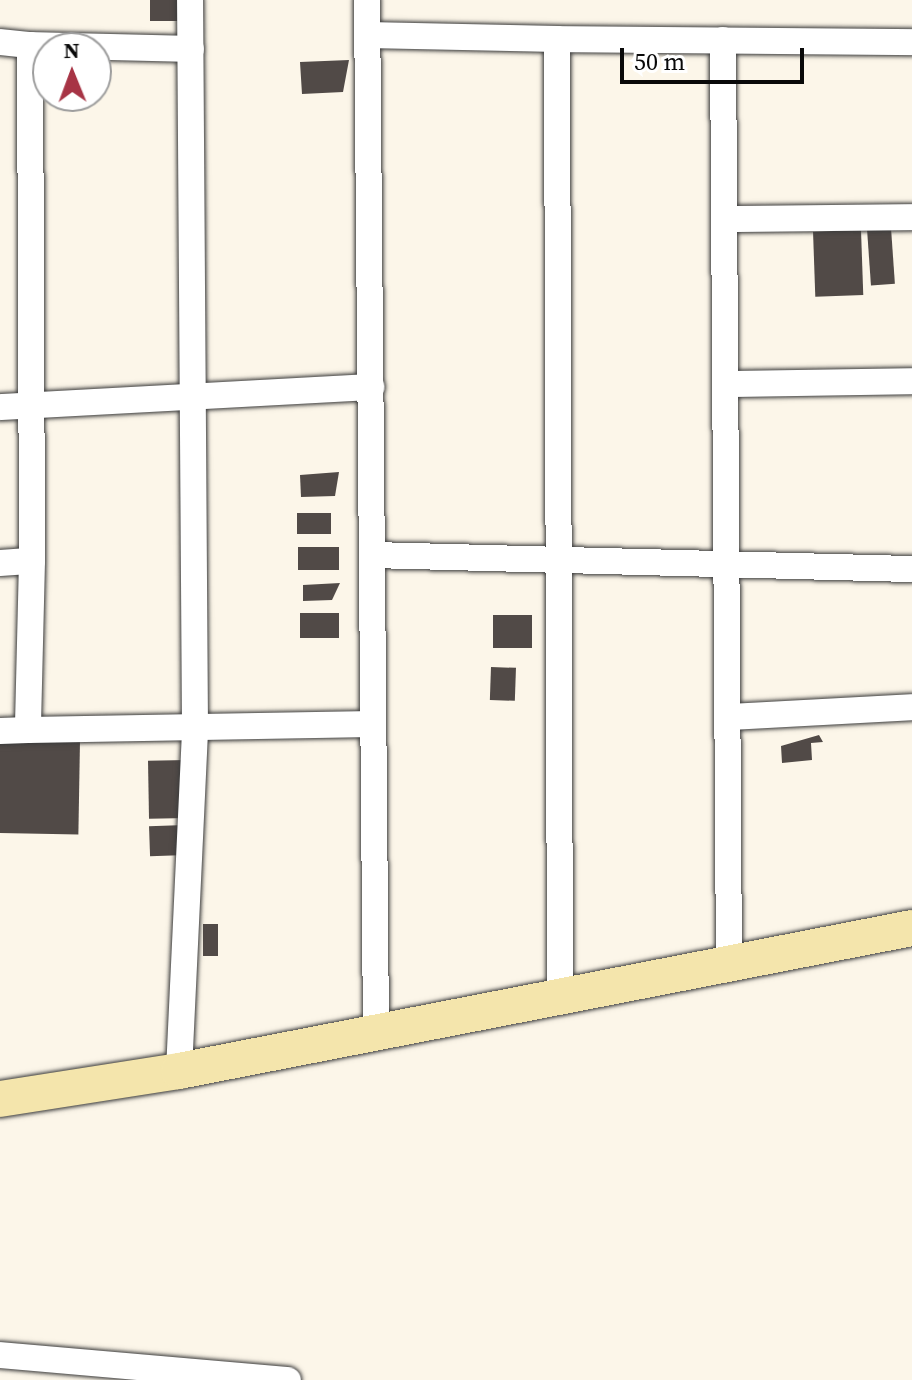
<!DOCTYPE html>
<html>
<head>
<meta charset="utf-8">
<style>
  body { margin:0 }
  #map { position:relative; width:912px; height:1380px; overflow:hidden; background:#fcf6e9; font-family:"Source Serif 4",serif }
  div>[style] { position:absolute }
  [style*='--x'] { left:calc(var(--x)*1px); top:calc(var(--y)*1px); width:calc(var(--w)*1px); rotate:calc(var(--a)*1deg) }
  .building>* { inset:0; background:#514a47; transform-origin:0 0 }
  .roads { filter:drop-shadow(0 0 2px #3c3c3c) drop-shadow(0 0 2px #3c3c3c) }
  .street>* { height:26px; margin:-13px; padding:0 13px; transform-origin:13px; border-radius:13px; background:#fff }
  .secondary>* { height:36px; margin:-18px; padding:0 18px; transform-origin:18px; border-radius:18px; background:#f4e5ac }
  span { translate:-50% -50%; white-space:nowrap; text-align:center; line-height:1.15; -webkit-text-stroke:8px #fff; paint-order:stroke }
  .north { position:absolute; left:32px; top:32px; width:80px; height:80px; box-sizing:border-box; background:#fff; border:2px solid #9d9d9d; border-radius:50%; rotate:359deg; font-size:22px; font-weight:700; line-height:32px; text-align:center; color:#090909 }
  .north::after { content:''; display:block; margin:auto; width:28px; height:36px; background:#a73445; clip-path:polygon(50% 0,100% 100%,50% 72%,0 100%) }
  .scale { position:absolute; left:620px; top:48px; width:184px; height:36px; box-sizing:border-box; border:4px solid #090909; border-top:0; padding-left:10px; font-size:24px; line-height:28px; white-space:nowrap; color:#090909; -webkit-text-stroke:6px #fff; paint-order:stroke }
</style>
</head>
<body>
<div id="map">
  <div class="building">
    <i style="left:150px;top:0;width:34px;height:21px"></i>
    <i style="clip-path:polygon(349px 60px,343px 92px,302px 94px,300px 62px)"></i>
    <i style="left:891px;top:228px;width:56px;height:24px;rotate:86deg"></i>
    <i style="left:861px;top:230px;width:65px;height:48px;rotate:88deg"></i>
    <i style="clip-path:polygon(339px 472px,335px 496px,301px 497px,300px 475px)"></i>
    <i style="left:297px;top:513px;width:34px;height:21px"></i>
    <i style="left:339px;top:547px;width:23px;height:41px;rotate:90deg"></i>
    <i style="clip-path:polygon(340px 583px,332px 600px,303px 601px,303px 585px)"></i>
    <i style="left:300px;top:613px;width:39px;height:25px"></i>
    <i style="left:493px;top:615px;width:39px;height:33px"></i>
    <i style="left:491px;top:667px;width:25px;height:33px;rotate:2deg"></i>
    <i style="clip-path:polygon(819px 735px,823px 742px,811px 743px,812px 760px,782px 763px,781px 746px)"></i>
    <i style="left:0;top:740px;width:80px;height:93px;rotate:1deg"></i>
    <i style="left:187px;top:760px;width:58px;height:39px;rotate:89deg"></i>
    <i style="left:185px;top:825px;width:30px;height:36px;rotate:88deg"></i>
    <i style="left:203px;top:924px;width:15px;height:32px"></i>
  </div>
  <div class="roads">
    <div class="street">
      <i style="--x:367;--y:0;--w:1033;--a:89.5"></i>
      <i style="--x:368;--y:35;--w:189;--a:1.2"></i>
      <i style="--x:723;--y:40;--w:925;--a:89.63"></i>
      <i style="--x:0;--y:42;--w:30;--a:6"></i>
      <i style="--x:727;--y:219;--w:185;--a:-0.6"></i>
      <i style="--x:730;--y:384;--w:182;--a:-0.9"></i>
      <i style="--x:0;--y:407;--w:372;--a:-3.1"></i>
      <i style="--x:372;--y:555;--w:540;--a:1.49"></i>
      <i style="--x:32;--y:561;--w:516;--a:-90.22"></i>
      <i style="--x:30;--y:45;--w:161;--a:1.4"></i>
      <i style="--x:0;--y:563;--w:32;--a:-4"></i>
      <i style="--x:32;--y:561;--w:169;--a:91.4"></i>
      <i style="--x:28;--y:730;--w:345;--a:-1"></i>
      <i style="--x:729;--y:717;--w:183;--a:-3.1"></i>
      <i style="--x:0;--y:731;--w:28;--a:-2"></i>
      <i style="--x:560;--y:998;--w:959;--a:-90.18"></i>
      <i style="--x:557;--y:39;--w:355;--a:0.5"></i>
      <i style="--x:179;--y:1071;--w:344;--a:-87.3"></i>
      <i style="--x:195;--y:727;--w:727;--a:-90.39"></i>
      <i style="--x:0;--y:1355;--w:289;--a:5"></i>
    </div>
    <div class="secondary">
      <i style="--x:0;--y:1099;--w:181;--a:-8.9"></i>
      <i style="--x:179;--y:1071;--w:747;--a:-11.04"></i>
    </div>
  </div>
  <div class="north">N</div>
  <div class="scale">50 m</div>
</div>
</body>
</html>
